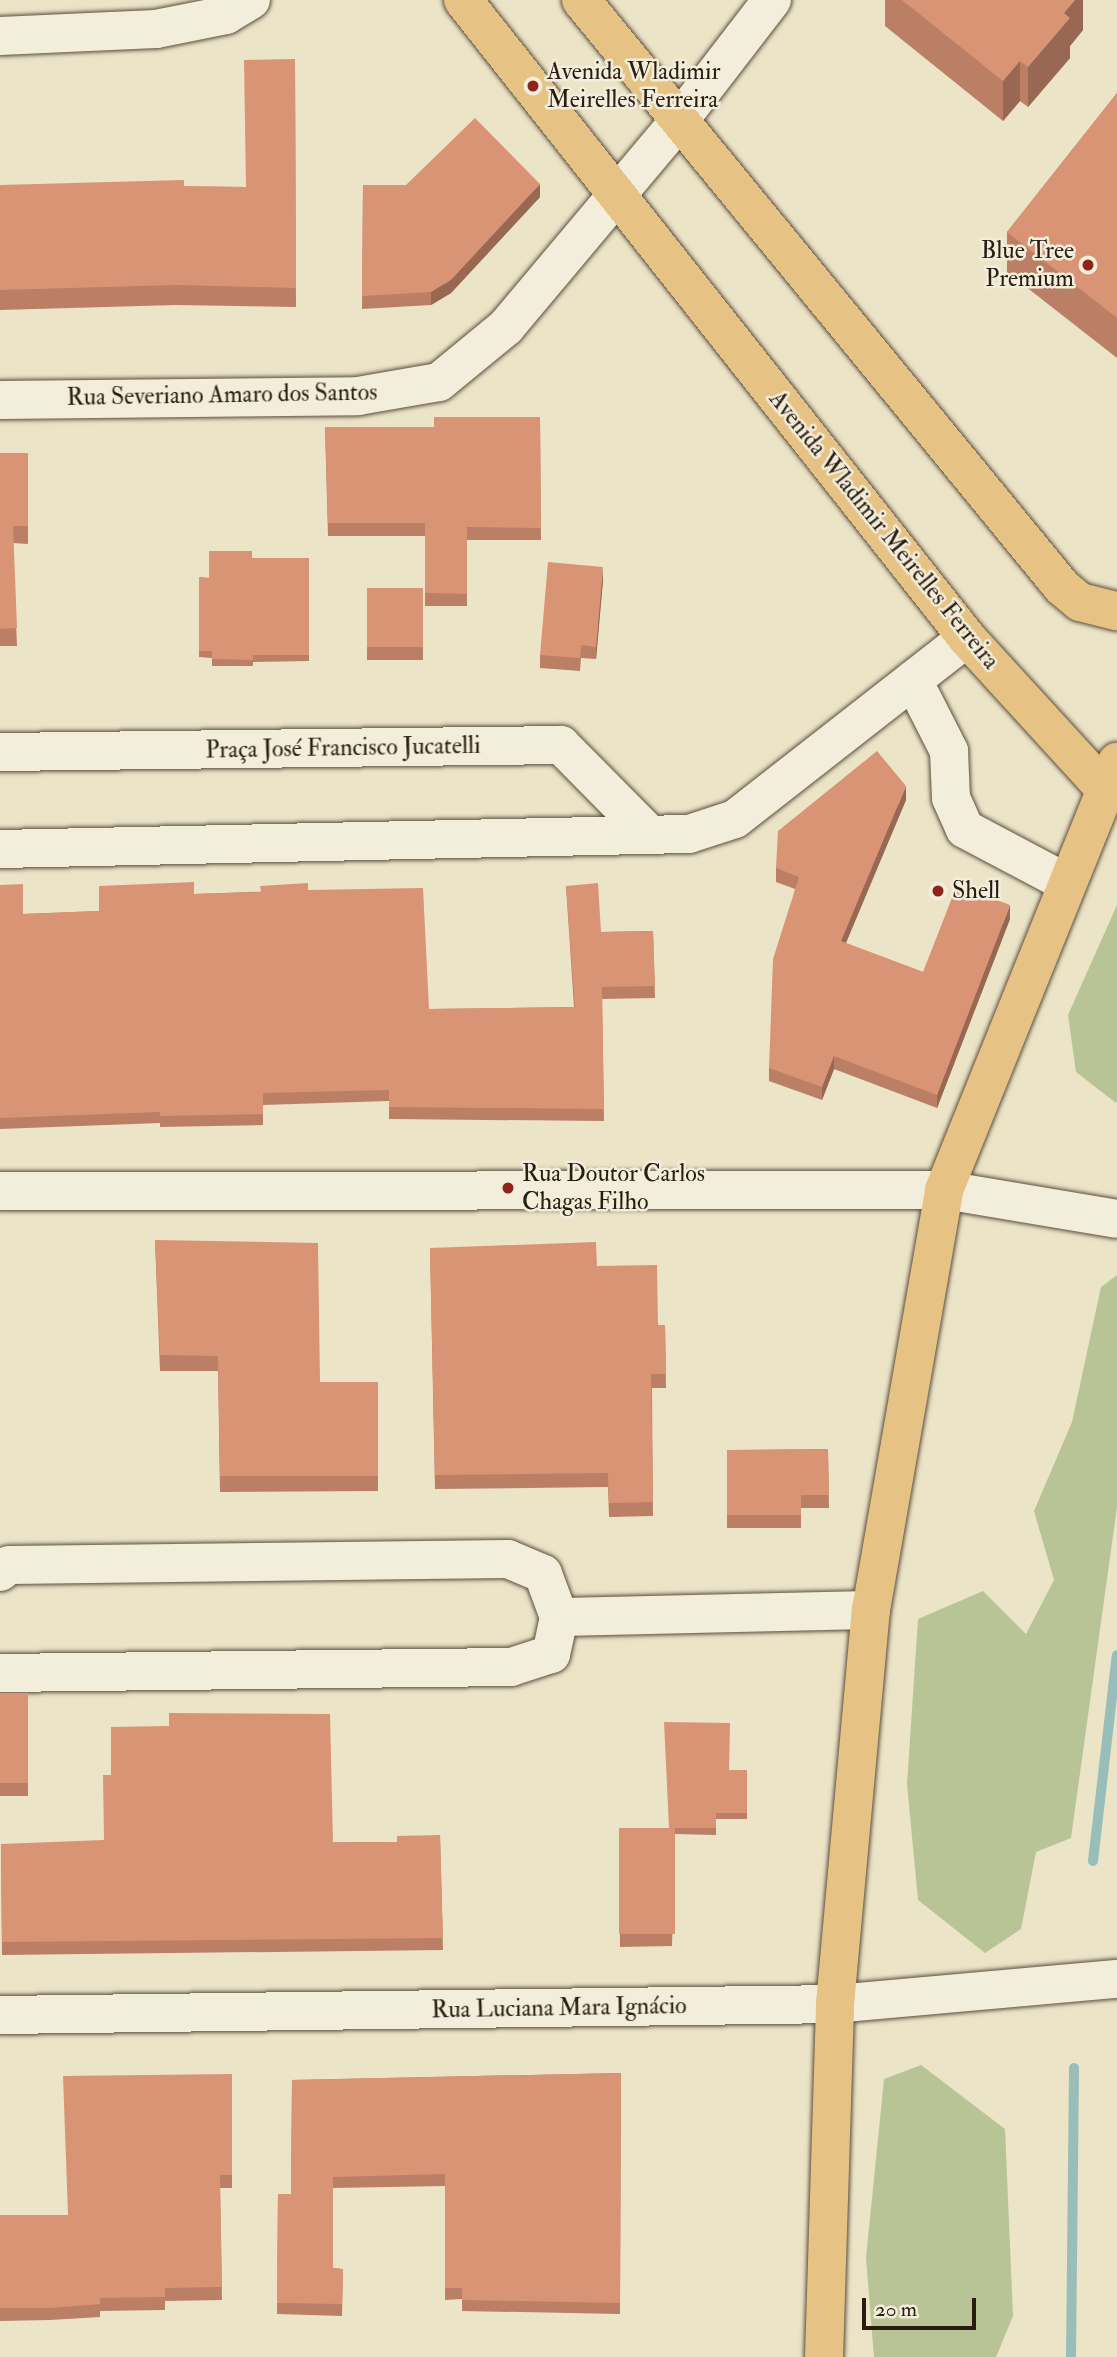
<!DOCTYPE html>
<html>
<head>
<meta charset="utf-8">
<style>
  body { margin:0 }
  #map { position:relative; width:1117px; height:2357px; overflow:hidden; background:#ece4c7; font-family:"IM FELL Double Pica",serif }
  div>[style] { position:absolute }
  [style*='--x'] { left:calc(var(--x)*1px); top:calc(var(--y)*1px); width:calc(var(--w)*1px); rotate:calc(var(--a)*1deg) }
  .green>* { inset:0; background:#b8c496 }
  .stream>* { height:10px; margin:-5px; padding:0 5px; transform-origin:5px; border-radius:5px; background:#99beb9 }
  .roads { filter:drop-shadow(0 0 2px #5a4e3e) drop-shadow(0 0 2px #5a4e3e) }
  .minor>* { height:38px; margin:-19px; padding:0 19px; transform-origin:19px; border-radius:19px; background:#f3eddb }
  .major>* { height:38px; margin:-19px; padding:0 19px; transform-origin:19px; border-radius:19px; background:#e6c284 }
  .wall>* { inset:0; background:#bb7f65; transform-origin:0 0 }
  .shaded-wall>* { inset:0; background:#986853 }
  .building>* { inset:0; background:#d99476; transform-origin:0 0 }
  .dots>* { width:19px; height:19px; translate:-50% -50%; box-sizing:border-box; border:4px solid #f3eddb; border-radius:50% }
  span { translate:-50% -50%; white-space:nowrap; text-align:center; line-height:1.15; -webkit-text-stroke:5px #f3eddb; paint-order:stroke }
  .poi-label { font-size:24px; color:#291c11 }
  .left { translate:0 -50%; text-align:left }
  .right { translate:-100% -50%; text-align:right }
  .street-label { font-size:24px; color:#291c11 }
  .scale { position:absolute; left:862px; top:2298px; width:114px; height:32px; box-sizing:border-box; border:4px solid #291c11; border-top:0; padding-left:9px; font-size:21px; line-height:24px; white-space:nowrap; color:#291c11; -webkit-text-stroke:5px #f3eddb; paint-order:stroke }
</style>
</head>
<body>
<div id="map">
  <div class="green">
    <i style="clip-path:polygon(1117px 905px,1117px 1101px,1116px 1103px,1076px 1072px,1068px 1015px)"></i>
    <i style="clip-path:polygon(1117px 1275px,1117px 1507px,1071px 1838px,1036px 1852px,1021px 1929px,985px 1953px,918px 1900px,907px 1784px,918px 1619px,983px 1591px,1026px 1634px,1054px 1580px,1034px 1511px,1072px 1422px,1101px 1287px)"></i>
    <i style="clip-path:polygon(921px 2065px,1005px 2129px,1013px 2316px,996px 2357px,874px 2357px,866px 2258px,884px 2079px)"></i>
  </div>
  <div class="stream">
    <i style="--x:1093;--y:1861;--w:207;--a:-83.4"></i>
    <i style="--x:1071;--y:2357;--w:289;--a:-89.4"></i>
  </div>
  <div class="roads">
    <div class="minor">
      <i style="--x:0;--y:36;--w:156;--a:-2.6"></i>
      <i style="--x:156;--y:29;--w:71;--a:-11.3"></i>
      <i style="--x:226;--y:15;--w:29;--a:-31"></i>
      <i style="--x:0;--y:400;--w:358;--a:-0.6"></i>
      <i style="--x:358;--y:396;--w:82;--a:-9.8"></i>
      <i style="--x:439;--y:382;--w:87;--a:-39.4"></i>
      <i style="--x:506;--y:327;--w:268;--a:-50"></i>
      <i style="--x:678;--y:122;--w:154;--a:-52.4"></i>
      <i style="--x:913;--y:680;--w:80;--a:63.1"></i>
      <i style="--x:949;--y:751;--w:47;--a:87.6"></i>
      <i style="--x:951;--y:798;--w:34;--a:66"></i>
      <i style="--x:965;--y:829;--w:115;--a:27.9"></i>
      <i style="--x:0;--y:752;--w:561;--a:-0.71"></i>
      <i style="--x:561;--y:745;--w:125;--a:45.3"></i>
      <i style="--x:0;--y:849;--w:689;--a:-1.25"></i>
      <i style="--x:689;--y:834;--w:48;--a:-18.1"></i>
      <i style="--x:735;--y:819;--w:294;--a:-38"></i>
      <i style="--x:0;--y:1191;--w:944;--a:-0.06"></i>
      <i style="--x:944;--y:1190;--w:175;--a:9.5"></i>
      <i style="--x:0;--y:1572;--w:11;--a:-38"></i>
      <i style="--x:9;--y:1565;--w:499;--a:-0.7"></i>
      <i style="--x:508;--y:1559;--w:38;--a:23"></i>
      <i style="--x:543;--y:1574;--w:46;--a:69.6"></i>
      <i style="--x:559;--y:1617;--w:38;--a:102"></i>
      <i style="--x:551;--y:1654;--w:42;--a:162"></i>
      <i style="--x:511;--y:1667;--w:511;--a:179.33"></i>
      <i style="--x:559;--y:1617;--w:312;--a:-1.3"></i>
      <i style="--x:0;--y:2015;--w:835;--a:-0.75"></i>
      <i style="--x:835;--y:2004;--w:283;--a:-5.1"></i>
    </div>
    <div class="major">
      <i style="--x:463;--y:0;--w:813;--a:51.69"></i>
      <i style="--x:967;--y:638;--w:205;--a:47.6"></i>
      <i style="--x:581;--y:0;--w:759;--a:50.67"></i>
      <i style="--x:1062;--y:587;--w:23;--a:40"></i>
      <i style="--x:1080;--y:602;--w:38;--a:14"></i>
      <i style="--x:824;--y:2357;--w:353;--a:-88.2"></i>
      <i style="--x:835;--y:2004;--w:396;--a:-84.8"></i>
      <i style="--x:871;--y:1610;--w:426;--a:-80.1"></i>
      <i style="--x:944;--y:1190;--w:462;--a:-68"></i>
    </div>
  </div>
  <div class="wall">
    <i style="clip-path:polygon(885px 0,1083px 0,1083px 30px,1070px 46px,1070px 58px,1028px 107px,1020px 101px,1003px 121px,885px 26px)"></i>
    <i style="clip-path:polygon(295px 59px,296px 307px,176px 305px,0 310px,0 185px,246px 187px)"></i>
    <i style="clip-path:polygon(1117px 93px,1117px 358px,1007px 272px,1007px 232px)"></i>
    <i style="clip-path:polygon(363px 185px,540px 197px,451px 293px,431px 305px,362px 309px)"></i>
    <i style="clip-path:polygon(540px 417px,541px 540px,467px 540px,467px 606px,425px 606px,425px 536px,328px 536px,325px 427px,434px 427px)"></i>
    <i style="clip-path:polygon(0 453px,28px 453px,28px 544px,13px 543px,17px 646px,0 646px)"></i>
    <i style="clip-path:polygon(252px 558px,309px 558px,309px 661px,253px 662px,253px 666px,212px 666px,212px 658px,199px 657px,199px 577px,209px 578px)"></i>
    <i style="clip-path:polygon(603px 580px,596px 659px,581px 658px,580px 671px,540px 668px,540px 655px)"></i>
    <i style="left:367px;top:588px;width:56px;height:72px"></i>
    <i style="clip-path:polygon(906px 800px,845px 943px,923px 972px,1010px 919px,937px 1108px,834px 1069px,822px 1100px,769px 1081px,769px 1068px,795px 889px,776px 882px,776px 868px)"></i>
    <i style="clip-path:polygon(0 885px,23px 914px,99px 911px,194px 894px,308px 890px,429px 1009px,574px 1007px,566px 886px,601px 932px,653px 931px,655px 998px,602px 999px,604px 1121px,389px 1119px,389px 1101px,263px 1105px,263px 1125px,160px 1127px,160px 1123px,0 1129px)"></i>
    <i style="clip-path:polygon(155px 1240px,320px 1382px,378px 1382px,378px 1491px,220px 1492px,218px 1371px,160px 1371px)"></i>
    <i style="clip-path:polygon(430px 1248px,597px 1266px,658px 1325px,665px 1325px,666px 1388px,652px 1388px,653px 1516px,609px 1517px,608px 1487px,435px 1489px)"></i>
    <i style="clip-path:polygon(828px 1449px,829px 1508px,801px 1508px,801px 1528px,727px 1528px,727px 1450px)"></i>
    <i style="left:0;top:1693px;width:28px;height:103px"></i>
    <i style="clip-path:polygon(729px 1770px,747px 1770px,747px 1819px,716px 1819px,716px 1835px,675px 1834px,672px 1946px,620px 1947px,619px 1828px,669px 1828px)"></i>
    <i style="clip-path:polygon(440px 1835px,443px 1950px,2px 1955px,1px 1844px,397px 1842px)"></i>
    <i style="clip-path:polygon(621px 2073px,620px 2314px,462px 2311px,462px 2299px,445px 2300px,445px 2186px,333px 2188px,333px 2268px,343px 2269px,342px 2316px,277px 2314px,278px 2194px,291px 2194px,292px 2080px)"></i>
    <i style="clip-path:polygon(232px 2074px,232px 2188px,220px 2188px,222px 2300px,165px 2301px,165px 2310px,100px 2311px,100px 2317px,50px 2320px,0 2321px,0 2215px,68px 2215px)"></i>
  </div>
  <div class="shaded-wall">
    <i style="clip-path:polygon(1075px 0,1083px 0,1083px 30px,1070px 46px,1070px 58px,1028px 107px,1028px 67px,1064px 13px)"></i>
    <i style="clip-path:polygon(1020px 61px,1020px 101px,1003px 121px,1003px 81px)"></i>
    <i style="clip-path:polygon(540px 184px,540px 197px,451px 293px,431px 305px,431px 292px)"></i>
    <i style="clip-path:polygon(603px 567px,603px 580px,596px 659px,596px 647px)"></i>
    <i style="clip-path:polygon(906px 786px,906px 800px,841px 955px,841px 941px)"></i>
    <i style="clip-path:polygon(1010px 905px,1010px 919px,937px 1108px,937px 1095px)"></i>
    <i style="clip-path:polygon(834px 1056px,834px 1069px,822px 1100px,822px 1087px)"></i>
  </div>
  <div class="building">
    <i style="clip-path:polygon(902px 0,1075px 0,1064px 13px,1070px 18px,1028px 67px,1020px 61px,1003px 81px)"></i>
    <i style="clip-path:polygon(295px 59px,296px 288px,176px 285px,0 290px,0 185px,184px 180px,184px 186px,246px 187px,244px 60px)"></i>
    <i style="clip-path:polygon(1117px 93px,1117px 318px,1007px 232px)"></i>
    <i style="clip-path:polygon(475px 118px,540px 184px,451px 280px,431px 292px,362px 296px,363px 185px,406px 185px)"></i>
    <i style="clip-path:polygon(434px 417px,540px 417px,541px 528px,467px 527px,467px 594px,425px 593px,425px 523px,328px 523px,325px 427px,434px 427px)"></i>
    <i style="clip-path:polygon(0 453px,28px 453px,28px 526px,13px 526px,17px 628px,0 629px)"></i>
    <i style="clip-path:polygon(209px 551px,252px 551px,252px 558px,309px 558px,309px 655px,253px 655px,253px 660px,212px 659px,212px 651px,199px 651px,199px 577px,209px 578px)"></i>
    <i style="clip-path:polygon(548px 562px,603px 567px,596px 647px,581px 645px,580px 658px,540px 655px)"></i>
    <i style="left:367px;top:588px;width:56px;height:59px"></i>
    <i style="clip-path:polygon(877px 751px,906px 786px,841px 941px,923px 972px,957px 885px,1010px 905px,937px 1095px,834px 1056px,822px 1087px,769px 1068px,773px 959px,799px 877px,776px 868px,778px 831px)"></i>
    <i style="clip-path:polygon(194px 882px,194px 894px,261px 892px,260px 886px,308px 883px,308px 890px,423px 888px,429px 1009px,575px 1007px,566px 886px,598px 883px,601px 932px,653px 931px,655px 986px,602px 987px,604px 1109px,389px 1107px,389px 1090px,263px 1093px,263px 1114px,160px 1116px,160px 1112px,0 1118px,0 885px,23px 884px,23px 914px,99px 911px,99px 886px)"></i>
    <i style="clip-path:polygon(155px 1240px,318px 1243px,320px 1382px,378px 1382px,378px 1476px,220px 1476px,218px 1356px,160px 1355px)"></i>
    <i style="clip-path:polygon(596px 1242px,597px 1266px,657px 1265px,658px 1325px,665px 1325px,666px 1374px,651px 1374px,653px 1502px,609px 1503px,608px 1473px,435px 1475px,430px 1248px)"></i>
    <i style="clip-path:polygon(828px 1449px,829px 1495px,801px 1495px,801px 1515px,727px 1515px,727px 1450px)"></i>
    <i style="left:0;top:1693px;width:28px;height:90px"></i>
    <i style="clip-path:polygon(169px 1713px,330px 1714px,333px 1843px,397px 1842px,397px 1836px,440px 1835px,443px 1938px,2px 1942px,1px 1844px,104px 1840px,103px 1775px,111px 1775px,111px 1727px,169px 1726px)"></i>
    <i style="clip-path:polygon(664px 1722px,730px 1723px,729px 1770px,747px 1770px,747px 1813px,716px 1813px,716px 1828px,669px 1828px)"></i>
    <i style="left:619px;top:1828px;width:56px;height:106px"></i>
    <i style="clip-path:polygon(621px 2073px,620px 2303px,462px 2300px,462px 2288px,445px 2288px,445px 2174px,333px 2177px,333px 2268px,343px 2269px,342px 2304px,277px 2303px,278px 2194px,291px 2194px,292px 2080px)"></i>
    <i style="clip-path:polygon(232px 2074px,232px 2175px,220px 2175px,222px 2287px,165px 2288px,165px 2297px,100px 2298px,100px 2304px,50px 2308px,0 2308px,0 2215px,68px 2215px,63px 2076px)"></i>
  </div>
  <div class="dots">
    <i style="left:533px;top:86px;background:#8f2418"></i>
    <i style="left:1088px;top:265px;background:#8f2418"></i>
    <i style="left:938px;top:891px;background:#8f2418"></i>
    <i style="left:508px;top:1188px;background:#8f2418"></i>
  </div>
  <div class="poi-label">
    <span class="left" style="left:547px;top:86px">Avenida Wladimir<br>Meirelles Ferreira</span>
    <span class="right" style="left:1074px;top:265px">Blue Tree<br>Premium</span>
    <span class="left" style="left:952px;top:891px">Shell</span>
    <span class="left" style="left:522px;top:1188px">Rua Doutor Carlos<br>Chagas Filho</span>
  </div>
  <div class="street-label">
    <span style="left:222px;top:395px;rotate:-1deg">Rua Severiano Amaro dos Santos</span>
    <span style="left:884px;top:530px;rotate:51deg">Avenida Wladimir Meirelles Ferreira</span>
    <span style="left:343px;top:748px;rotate:-1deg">Praça José Francisco Jucatelli</span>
    <span style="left:559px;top:2008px;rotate:-1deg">Rua Luciana Mara Ignácio</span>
  </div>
  <div class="scale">20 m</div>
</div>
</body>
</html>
